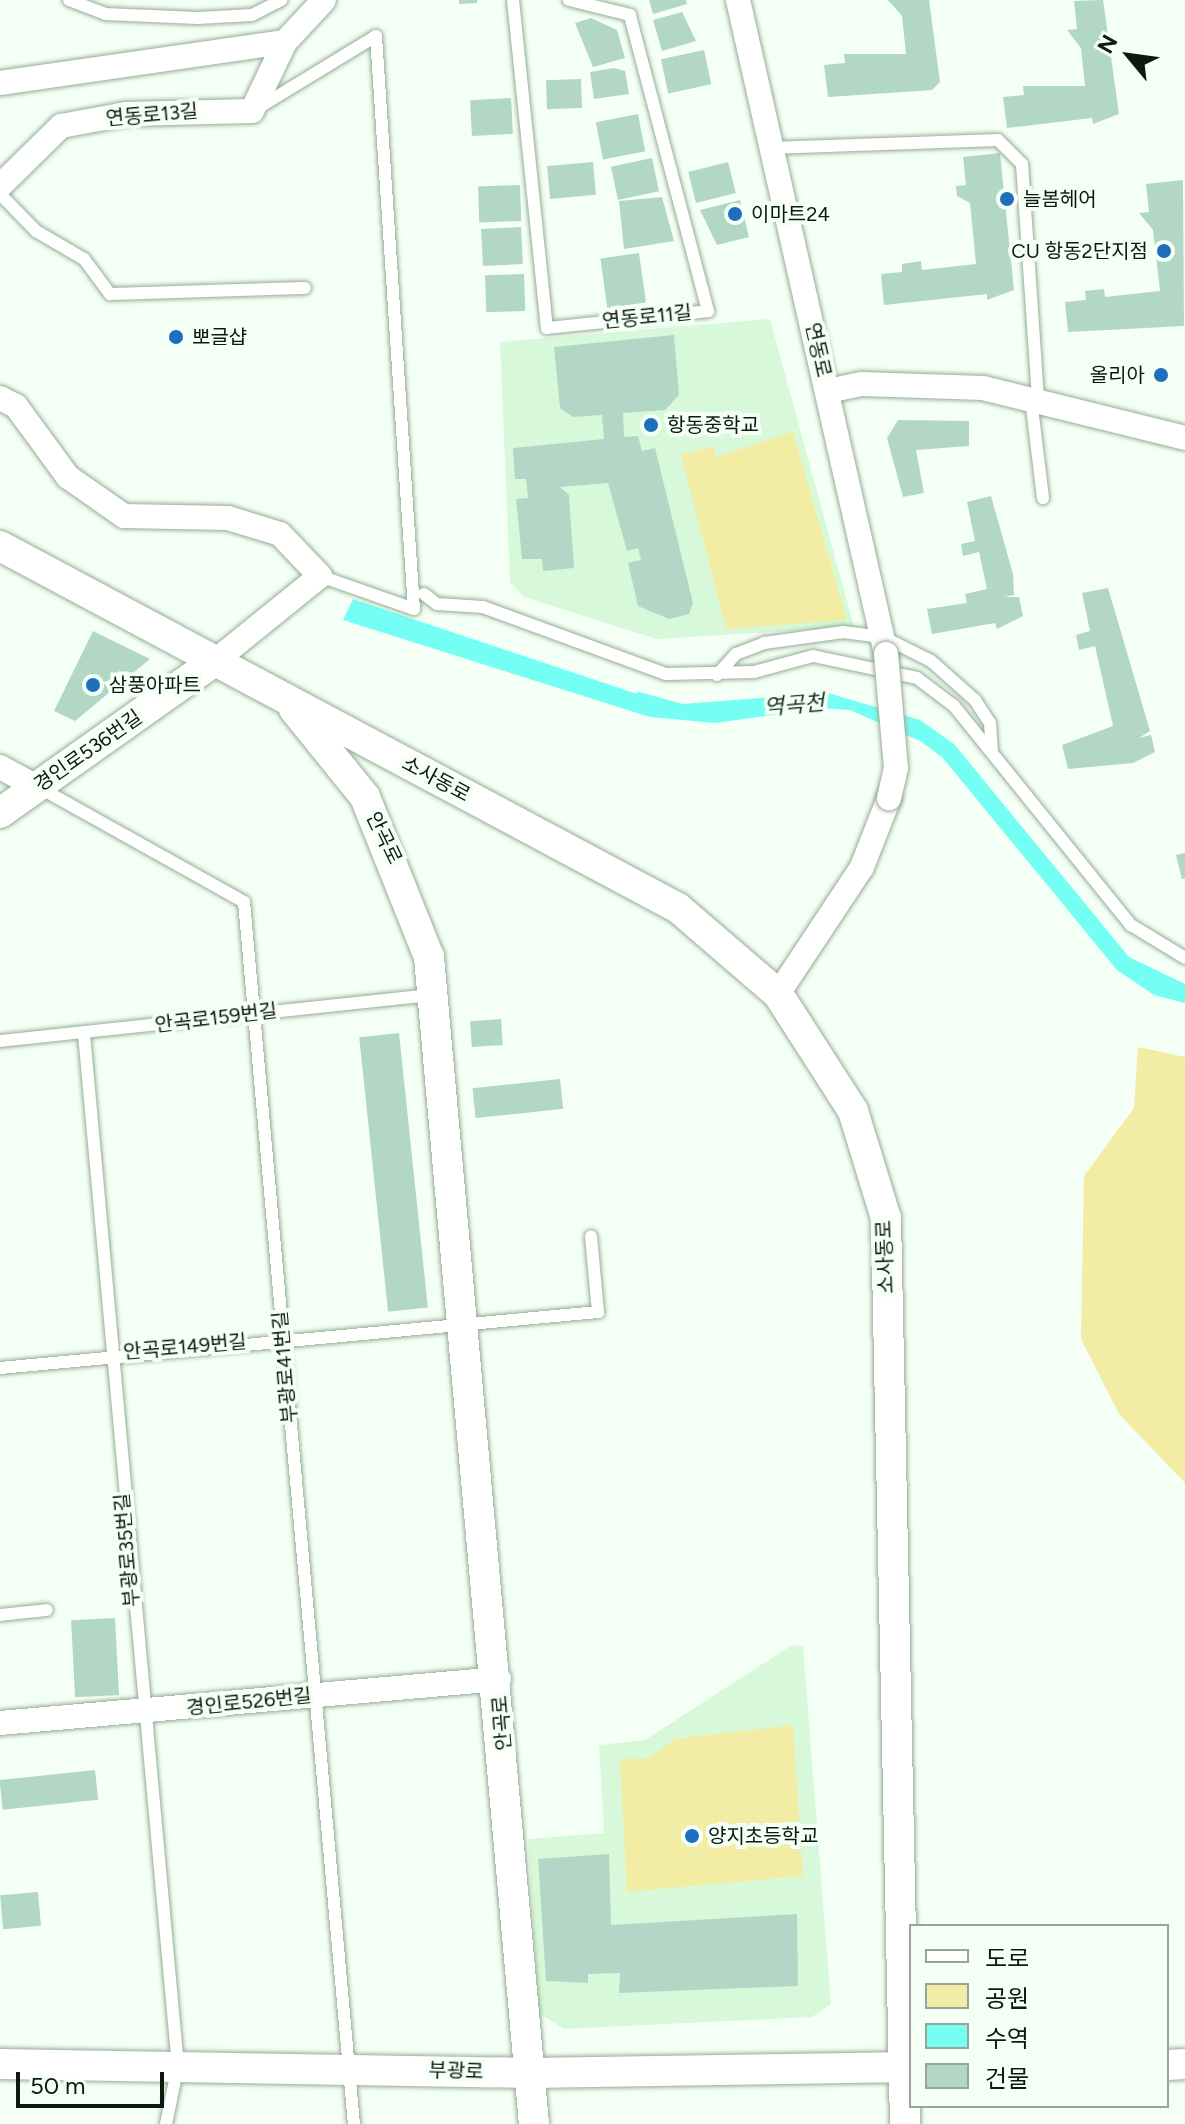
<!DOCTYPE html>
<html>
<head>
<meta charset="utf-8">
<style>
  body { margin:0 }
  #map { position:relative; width:1185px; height:2124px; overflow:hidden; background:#f4fff5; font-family:Figtree,"Noto Sans KR",sans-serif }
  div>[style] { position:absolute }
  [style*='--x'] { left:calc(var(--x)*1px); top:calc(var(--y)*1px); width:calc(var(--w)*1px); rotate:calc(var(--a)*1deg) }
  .built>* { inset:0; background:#d8f9d9 }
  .green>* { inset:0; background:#f2eca4 }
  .water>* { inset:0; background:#75fef4 }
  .stream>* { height:6px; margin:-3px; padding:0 3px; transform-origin:3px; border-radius:3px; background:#75fef4 }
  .building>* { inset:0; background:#b2d7c7; transform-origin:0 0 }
  .roads { filter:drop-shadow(0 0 2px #94ad95) drop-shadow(0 0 2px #94ad95) }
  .service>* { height:12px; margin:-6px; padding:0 6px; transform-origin:6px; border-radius:6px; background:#fff }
  .minor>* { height:24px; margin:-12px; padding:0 12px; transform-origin:12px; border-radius:12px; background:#fff }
  .tertiary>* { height:30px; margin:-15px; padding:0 15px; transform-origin:15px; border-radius:15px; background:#fff }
  .bridges { filter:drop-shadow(0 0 2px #94ad95) drop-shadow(0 0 2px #94ad95) }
  .minor-bridge>* { height:24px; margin:-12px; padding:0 12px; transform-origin:12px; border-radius:12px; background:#fff }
  .dots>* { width:22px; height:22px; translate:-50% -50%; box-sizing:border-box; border:4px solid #f4fff5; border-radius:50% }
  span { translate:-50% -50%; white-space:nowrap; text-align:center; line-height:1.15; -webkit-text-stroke:8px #f4fff5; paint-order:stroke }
  .street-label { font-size:20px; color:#0e180f }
  .poi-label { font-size:20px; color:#0e180f }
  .left { translate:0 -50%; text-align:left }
  .right { translate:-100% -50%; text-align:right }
  .water-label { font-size:22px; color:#1a3230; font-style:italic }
  .legend { position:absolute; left:909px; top:1924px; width:260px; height:184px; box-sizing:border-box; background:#f4fff5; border:2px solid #98a399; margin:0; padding:10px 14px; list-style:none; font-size:24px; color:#0e180f }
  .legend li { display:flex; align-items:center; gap:16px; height:40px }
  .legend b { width:40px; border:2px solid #98a399 }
  .north { position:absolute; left:1089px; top:16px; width:80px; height:80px; -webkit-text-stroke:6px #f4fff5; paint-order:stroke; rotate:299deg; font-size:22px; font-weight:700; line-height:32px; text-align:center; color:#0e180f }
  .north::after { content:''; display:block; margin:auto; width:28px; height:36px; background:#0e180f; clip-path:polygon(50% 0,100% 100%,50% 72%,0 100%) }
  .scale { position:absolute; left:16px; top:2072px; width:148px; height:36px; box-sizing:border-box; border:4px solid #0e180f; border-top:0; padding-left:10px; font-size:24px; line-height:28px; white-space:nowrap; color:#0e180f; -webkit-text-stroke:6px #f4fff5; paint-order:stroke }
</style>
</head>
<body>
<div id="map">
  <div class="built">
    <i style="clip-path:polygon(770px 319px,854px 627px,656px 639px,524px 597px,510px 582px,500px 342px)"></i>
    <i style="clip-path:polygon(792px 1645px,803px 1646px,831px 2004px,812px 2017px,564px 2029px,539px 2013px,528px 1839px,604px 1833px,599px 1745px,645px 1740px)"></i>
  </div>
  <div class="green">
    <i style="clip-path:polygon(793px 432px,847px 620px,726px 629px,681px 454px,713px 447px,716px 457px)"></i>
    <i style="clip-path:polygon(1138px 1047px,1185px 1057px,1185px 1483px,1119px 1414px,1081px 1339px,1084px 1176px,1134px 1108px)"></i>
    <i style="clip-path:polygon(793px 1725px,803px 1876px,627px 1892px,620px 1759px,650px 1758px,675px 1739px)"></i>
  </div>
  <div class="water">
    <i style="clip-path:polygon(353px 599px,670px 705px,828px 693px,920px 720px,954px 744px,1129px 957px,1185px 984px,1185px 1003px,1154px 995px,1117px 970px,942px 757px,920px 741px,850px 710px,823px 708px,715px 723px,650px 717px,343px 620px)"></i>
  </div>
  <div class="stream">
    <i style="--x:639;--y:695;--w:49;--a:15.5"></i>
  </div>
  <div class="building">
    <i style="clip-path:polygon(459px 0,477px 0,477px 3px,459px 4px)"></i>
    <i style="clip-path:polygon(649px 0,686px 0,687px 4px,653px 14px)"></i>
    <i style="clip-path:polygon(888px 0,929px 0,940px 82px,932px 90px,828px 97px,824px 65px,845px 63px,844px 54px,906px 54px,902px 16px)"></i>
    <i style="clip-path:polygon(1103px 0,1119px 114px,1093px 124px,1092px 118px,1007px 128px,1003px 97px,1024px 95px,1023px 86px,1085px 86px,1081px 48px,1067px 30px,1077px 29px,1074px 1px)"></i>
    <i style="clip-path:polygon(682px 12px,696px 41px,662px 51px,653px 20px)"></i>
    <i style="clip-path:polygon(591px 18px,617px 30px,625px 58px,593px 67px,575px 23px)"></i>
    <i style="left:704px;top:50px;width:35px;height:44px;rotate:78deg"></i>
    <i style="clip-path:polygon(614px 68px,625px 71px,629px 94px,594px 99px,590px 72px)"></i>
    <i style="left:581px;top:79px;width:29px;height:35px;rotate:88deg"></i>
    <i style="left:511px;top:98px;width:36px;height:41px;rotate:87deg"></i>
    <i style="left:638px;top:114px;width:38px;height:43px;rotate:79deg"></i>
    <i style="clip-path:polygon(1000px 153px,1014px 290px,987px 300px,987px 294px,884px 305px,881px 274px,902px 272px,902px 264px,921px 261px,922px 270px,976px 264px,970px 203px,957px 196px,956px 186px,966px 185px,963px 157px)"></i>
    <i style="left:652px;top:158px;width:34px;height:42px;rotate:78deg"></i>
    <i style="left:593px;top:162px;width:33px;height:46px;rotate:85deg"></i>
    <i style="left:728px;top:162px;width:32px;height:41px;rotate:76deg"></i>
    <i style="clip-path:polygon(1183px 180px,1184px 326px,1068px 332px,1065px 302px,1086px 300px,1085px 291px,1104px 289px,1105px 297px,1160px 291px,1153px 230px,1139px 213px,1149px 212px,1146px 184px)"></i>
    <i style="left:520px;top:185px;width:36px;height:42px;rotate:88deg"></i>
    <i style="clip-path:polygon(662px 197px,674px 241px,624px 249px,619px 201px)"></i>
    <i style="clip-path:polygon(740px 200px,749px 237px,717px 245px,700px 210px)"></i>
    <i style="left:521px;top:227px;width:37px;height:40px;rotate:87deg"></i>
    <i style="left:639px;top:253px;width:50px;height:39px;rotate:82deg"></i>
    <i style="left:524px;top:274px;width:37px;height:39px;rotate:88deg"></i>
    <i style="clip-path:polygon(674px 335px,679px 395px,665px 410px,623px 413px,624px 437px,638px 436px,642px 451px,655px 448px,693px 603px,689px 614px,669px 619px,638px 606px,628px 563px,641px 560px,638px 548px,627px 551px,608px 483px,560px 487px,569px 495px,574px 568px,543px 571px,542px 559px,522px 559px,516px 499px,528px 498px,526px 479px,515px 479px,513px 448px,604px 439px,602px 415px,573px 417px,560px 408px,554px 347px)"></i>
    <i style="clip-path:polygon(898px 420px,969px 421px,969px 446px,916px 450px,924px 493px,903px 497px,887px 438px)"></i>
    <i style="clip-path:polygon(991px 496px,1013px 574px,1014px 595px,1004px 597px,1019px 597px,1023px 616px,997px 629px,995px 623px,932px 634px,927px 609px,967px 603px,965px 594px,987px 589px,979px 552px,963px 556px,961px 544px,975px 541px,967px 502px)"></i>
    <i style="clip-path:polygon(1108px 588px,1150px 731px,1139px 738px,1151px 735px,1155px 752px,1133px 763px,1068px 769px,1062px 745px,1113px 726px,1095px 646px,1079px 650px,1076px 635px,1090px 631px,1082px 593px)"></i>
    <i style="clip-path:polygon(93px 631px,150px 659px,75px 721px,54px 711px)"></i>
    <i style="clip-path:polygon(1185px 853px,1185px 879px,1182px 879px,1176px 855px)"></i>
    <i style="left:501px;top:1019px;width:26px;height:31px;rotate:86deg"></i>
    <i style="left:399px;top:1033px;width:276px;height:40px;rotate:84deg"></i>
    <i style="left:560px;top:1079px;width:30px;height:88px;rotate:84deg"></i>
    <i style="left:115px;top:1618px;width:77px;height:44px;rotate:87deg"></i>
    <i style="left:95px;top:1770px;width:30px;height:96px;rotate:84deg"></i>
    <i style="clip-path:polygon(609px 1854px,611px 1925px,797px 1914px,798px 1986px,619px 1993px,620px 1973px,588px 1974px,588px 1983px,546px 1981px,538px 1859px)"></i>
    <i style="left:38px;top:1892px;width:34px;height:38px;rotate:85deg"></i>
  </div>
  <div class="roads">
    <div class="service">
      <i style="--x:69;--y:0;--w:39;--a:21"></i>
      <i style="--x:105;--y:14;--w:93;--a:2.5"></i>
      <i style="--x:198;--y:18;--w:54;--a:-3.2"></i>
      <i style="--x:252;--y:15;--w:33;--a:-27"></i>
      <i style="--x:513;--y:0;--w:330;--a:84.1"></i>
      <i style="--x:547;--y:328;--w:162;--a:-6"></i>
      <i style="--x:708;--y:311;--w:306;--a:-104.8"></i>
      <i style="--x:630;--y:15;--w:63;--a:-166.2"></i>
      <i style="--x:258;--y:108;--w:138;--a:-31.4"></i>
      <i style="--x:376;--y:36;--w:574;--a:86.21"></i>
      <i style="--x:414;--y:609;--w:100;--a:-160.7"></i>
      <i style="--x:770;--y:148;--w:228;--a:-2"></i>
      <i style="--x:998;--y:140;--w:34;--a:45"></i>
      <i style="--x:1022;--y:164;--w:235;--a:86.1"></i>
      <i style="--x:0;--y:194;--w:52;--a:45.8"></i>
      <i style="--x:36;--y:231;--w:56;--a:30.3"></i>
      <i style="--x:84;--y:259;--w:44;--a:53.4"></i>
      <i style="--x:110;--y:294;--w:195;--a:-1.8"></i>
      <i style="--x:1031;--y:399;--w:100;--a:83.1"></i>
      <i style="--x:424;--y:594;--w:16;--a:38"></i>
      <i style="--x:437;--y:604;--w:46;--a:3.7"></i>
      <i style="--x:483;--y:607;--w:195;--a:20.1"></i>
      <i style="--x:666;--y:674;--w:88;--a:-1.3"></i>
      <i style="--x:754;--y:672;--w:61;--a:-15.2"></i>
      <i style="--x:813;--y:656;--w:106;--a:11.9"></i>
      <i style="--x:917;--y:678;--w:46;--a:37.1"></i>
      <i style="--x:954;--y:706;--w:282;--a:51.1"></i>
      <i style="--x:1131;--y:925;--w:63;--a:31.4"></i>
      <i style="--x:717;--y:675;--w:28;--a:-48"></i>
      <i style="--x:736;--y:654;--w:30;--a:-21"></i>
      <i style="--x:764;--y:643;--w:80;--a:-7.9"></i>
      <i style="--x:843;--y:632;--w:40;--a:7.1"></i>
      <i style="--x:883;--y:637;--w:54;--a:26.6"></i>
      <i style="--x:931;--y:661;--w:59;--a:41.6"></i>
      <i style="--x:975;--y:700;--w:27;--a:57"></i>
      <i style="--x:990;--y:723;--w:27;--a:86"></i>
      <i style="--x:40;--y:788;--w:234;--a:29.2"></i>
      <i style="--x:244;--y:902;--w:1227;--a:84.86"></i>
      <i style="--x:84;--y:1034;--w:1036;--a:84.8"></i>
      <i style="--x:178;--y:2066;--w:59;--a:101.7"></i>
      <i style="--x:0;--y:1041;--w:432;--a:-6.1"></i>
      <i style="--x:0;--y:1368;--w:601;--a:-5.35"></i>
      <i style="--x:598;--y:1312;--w:76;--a:-95.3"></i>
      <i style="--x:0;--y:1615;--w:47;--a:-6.1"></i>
    </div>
    <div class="minor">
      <i style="--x:738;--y:0;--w:671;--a:77.25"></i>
      <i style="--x:0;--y:83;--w:288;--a:-8.2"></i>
      <i style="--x:0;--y:186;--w:86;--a:-44.5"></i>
      <i style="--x:61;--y:126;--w:66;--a:-10.5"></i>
      <i style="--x:126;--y:114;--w:126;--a:-1.4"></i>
      <i style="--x:252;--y:111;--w:76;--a:-64.4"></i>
      <i style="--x:285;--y:42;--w:57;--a:-47.1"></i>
      <i style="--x:828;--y:391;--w:35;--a:-12"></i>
      <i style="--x:862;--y:384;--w:121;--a:1.9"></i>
      <i style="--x:983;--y:388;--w:208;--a:13.9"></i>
      <i style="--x:0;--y:398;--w:18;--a:27"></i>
      <i style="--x:16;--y:406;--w:88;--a:53.8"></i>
      <i style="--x:68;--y:477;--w:68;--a:34.9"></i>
      <i style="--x:124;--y:516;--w:104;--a:1.1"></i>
      <i style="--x:228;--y:518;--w:54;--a:17.1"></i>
      <i style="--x:280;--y:534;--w:58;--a:46.4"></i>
      <i style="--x:320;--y:576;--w:135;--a:141"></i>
      <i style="--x:0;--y:767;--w:42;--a:28.4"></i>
      <i style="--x:778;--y:994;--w:152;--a:-56.5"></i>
      <i style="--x:862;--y:867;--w:74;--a:-68.6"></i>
      <i style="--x:0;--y:1723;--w:501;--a:-5.04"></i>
    </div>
    <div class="tertiary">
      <i style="--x:0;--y:546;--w:769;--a:28.1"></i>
      <i style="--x:678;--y:908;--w:132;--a:40.7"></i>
      <i style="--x:778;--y:994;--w:139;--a:57.3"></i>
      <i style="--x:853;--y:1111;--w:112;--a:72.9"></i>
      <i style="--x:886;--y:1218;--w:906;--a:88.8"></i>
      <i style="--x:294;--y:709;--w:113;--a:51.1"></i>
      <i style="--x:365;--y:797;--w:172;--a:68.2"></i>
      <i style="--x:429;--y:957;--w:1172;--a:84.86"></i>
      <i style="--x:0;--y:813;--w:263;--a:-35.3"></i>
      <i style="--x:0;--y:2064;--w:530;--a:0.97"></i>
      <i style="--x:530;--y:2073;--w:381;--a:-0.9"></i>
      <i style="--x:1167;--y:2065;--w:18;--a:-3"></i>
    </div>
  </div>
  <div class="bridges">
    <div class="minor-bridge">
      <i style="--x:886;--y:654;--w:114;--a:85"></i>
      <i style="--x:896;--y:768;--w:31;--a:103"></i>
    </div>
  </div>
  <div class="dots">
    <i style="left:1007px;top:199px;background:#1e6ebc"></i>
    <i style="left:735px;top:214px;background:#1e6ebc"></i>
    <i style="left:1164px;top:251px;background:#1e6ebc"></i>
    <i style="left:176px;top:337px;background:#1e6ebc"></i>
    <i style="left:1161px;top:375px;background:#1e6ebc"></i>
    <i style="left:651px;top:425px;background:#1e6ebc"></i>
    <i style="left:93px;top:685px;background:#1e6ebc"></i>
    <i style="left:692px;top:1836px;background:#1e6ebc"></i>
  </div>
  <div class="street-label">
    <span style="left:152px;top:115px;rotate:-5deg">연동로13길</span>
    <span style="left:647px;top:317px;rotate:-6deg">연동로11길</span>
    <span style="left:818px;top:350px;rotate:77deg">연동로</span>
    <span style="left:88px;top:751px;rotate:-35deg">경인로536번길</span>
    <span style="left:436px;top:779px;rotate:28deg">소사동로</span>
    <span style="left:384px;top:838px;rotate:64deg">안곡로</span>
    <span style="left:216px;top:1018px;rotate:-7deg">안곡로159번길</span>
    <span style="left:885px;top:1257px;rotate:-92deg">소사동로</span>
    <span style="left:185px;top:1347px;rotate:-5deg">안곡로149번길</span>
    <span style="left:285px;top:1367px;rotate:-95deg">부광로41번길</span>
    <span style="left:127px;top:1550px;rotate:-95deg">부광로35번길</span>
    <span style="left:249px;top:1702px;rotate:-6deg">경인로526번길</span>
    <span style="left:502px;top:1723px;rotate:-95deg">안곡로</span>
    <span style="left:456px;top:2071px;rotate:2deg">부광로</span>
  </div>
  <div class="poi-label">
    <span class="left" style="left:1023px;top:199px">늘봄헤어</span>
    <span class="left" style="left:751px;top:214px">이마트24</span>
    <span class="right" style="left:1148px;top:251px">CU 항동2단지점</span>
    <span class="left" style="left:192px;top:337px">뽀글샵</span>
    <span class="right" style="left:1145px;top:375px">올리아</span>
    <span class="left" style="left:667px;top:425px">항동중학교</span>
    <span class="left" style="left:109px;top:685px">삼풍아파트</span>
    <span class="left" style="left:708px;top:1836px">양지초등학교</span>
  </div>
  <div class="water-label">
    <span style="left:794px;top:705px;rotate:-5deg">역곡천</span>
  </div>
  <ul class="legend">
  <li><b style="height:10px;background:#fff"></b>도로</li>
  <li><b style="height:22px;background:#f2eca4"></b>공원</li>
  <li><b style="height:22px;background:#75fef4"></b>수역</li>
  <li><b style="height:22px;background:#b2d7c7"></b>건물</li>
  </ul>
  <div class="north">N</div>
  <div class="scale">50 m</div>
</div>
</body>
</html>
